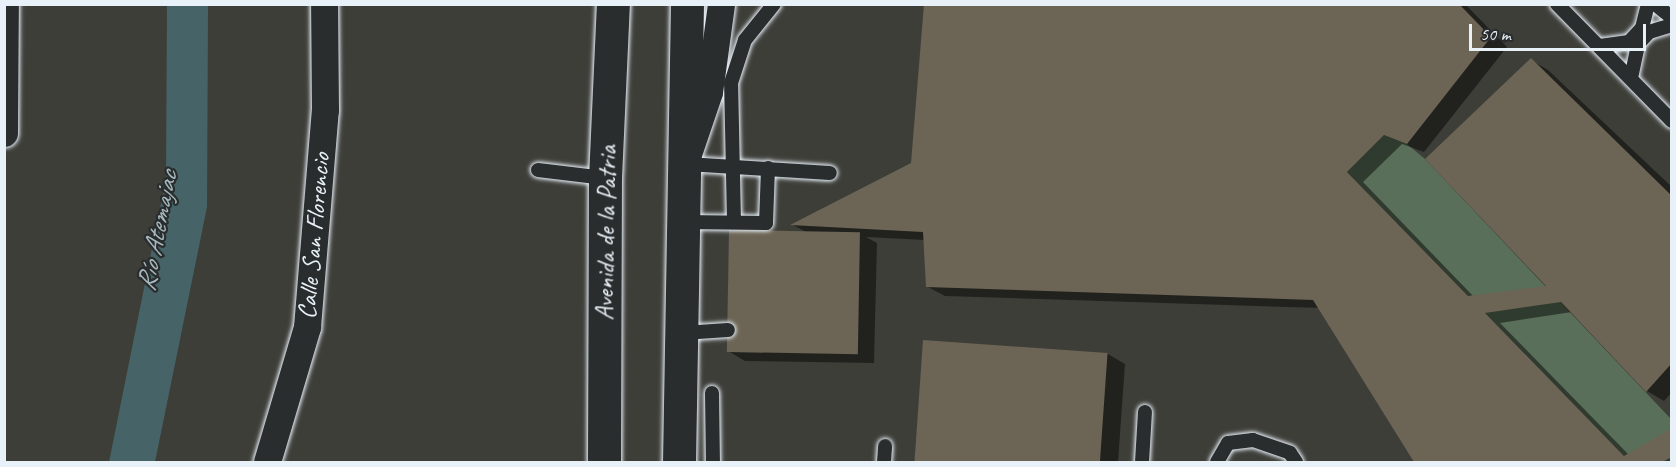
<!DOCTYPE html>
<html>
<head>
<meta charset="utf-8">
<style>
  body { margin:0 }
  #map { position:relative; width:1676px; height:467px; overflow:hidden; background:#3e3e39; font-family:Caveat,sans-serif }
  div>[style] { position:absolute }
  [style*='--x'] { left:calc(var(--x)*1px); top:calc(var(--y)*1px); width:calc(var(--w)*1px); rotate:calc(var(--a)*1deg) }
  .green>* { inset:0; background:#5a6f5a }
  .water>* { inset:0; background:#466467 }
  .shadow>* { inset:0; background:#0007 }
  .building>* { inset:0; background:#6c6454; transform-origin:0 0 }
  .roads { filter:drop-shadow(0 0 2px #e8f1f8) drop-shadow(0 0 2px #e8f1f8) }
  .lane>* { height:14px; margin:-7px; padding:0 7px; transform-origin:7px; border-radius:7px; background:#2a2d2e }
  .street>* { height:27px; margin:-13.5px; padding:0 13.5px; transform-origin:13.5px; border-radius:13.5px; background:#2a2d2e }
  .primary>* { height:33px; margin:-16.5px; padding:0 16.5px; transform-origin:16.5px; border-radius:16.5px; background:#2a2d2e }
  span { translate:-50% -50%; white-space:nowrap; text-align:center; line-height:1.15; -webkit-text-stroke:4.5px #2a2d2e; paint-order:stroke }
  .street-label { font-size:26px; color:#e8f1f8 }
  .water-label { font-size:27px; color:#a7b9be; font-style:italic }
  .frame { position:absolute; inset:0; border:6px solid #e8f1f8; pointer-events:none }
  .scale { position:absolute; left:1469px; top:24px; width:177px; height:27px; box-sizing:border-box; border:3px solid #e8f1f8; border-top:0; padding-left:8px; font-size:18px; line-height:21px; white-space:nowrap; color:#e8f1f8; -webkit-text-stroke:4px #2a2d2e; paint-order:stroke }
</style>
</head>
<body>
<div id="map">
  <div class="green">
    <i style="clip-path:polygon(1384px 135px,1407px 144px,1425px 159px,1671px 419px,1671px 462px,1630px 462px,1347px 172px)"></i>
  </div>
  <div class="water">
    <i style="clip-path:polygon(167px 5px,208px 5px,207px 207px,155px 462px,109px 462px,166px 179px)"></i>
  </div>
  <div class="shadow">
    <i style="clip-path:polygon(926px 4px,1465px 4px,1507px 47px,1424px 152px,1402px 144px,1363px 182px,1474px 297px,1549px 287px,1531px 60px,1548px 70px,1672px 187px,1672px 392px,1664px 401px,1647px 391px,1572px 312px,1500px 323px,1629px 455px,1672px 430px,1672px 462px,1416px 462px,1320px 308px,945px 296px,928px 287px,925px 240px,866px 237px,877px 243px,874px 363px,745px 361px,728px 351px,806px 232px,793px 225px,912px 164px)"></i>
    <i style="clip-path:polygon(924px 341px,1108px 354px,1125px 364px,1118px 462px,920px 462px)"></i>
  </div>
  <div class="building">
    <i style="clip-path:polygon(924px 4px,1459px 4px,1491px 37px,1407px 144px,1384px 135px,1347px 172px,1468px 296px,1546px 286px,1425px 159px,1531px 58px,1672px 196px,1672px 363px,1646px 392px,1561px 302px,1485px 313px,1624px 456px,1672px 428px,1672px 457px,1662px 462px,1414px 462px,1313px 300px,926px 287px,923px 232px,790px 225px,911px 163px)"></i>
    <i style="left:729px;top:230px;width:131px;height:122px;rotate:1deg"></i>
    <i style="left:923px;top:340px;width:185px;height:122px;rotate:4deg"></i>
  </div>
  <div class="roads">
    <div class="lane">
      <i style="--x:1557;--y:4;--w:164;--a:45.5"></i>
      <i style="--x:1655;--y:4;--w:22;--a:39"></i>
      <i style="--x:1600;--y:46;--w:29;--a:-8"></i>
      <i style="--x:1629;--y:42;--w:19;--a:-47"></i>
      <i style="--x:1642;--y:28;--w:25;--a:-76"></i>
      <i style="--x:1631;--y:78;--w:35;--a:-78"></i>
      <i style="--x:1638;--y:44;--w:16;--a:-47"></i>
      <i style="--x:1649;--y:32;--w:24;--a:-17"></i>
      <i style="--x:687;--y:164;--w:143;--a:3.6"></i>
      <i style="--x:538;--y:170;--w:67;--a:6.8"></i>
      <i style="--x:684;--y:222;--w:82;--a:0.7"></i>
      <i style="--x:766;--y:223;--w:55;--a:-87.9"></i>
      <i style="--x:734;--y:222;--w:139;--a:-91.2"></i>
      <i style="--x:731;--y:83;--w:45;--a:-72"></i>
      <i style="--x:745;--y:40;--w:46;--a:-51.1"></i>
      <i style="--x:683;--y:333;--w:45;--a:-3.8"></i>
      <i style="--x:712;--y:393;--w:69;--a:89.2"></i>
      <i style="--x:884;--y:462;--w:16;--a:-86"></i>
      <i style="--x:1142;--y:462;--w:50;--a:-86.6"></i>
      <i style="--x:1217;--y:462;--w:22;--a:-60"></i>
      <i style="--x:1228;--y:443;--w:25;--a:-7"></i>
      <i style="--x:1253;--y:440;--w:39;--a:19"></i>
      <i style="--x:1290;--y:453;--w:11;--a:56"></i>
    </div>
    <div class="street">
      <i style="--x:4;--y:133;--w:129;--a:-89.6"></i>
      <i style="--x:688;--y:154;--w:65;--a:-71.3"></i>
      <i style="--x:709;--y:92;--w:89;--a:-82.2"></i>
      <i style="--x:267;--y:462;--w:141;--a:-73.5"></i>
      <i style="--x:307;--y:327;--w:218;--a:-85.3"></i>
      <i style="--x:325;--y:110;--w:106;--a:-90.5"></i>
    </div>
    <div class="primary">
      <i style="--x:604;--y:462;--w:284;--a:-89.8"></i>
      <i style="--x:605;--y:178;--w:174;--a:-87.4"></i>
      <i style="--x:679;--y:462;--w:458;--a:-89"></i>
    </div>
  </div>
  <div class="street-label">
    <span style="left:606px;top:233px;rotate:-89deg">Avenida de la Patria</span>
    <span style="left:314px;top:236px;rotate:-85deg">Calle San Florencio</span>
  </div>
  <div class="water-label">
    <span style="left:157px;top:231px;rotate:-79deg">Río Atemajac</span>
  </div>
  <div class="frame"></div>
  <div class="scale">50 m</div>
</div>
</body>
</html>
